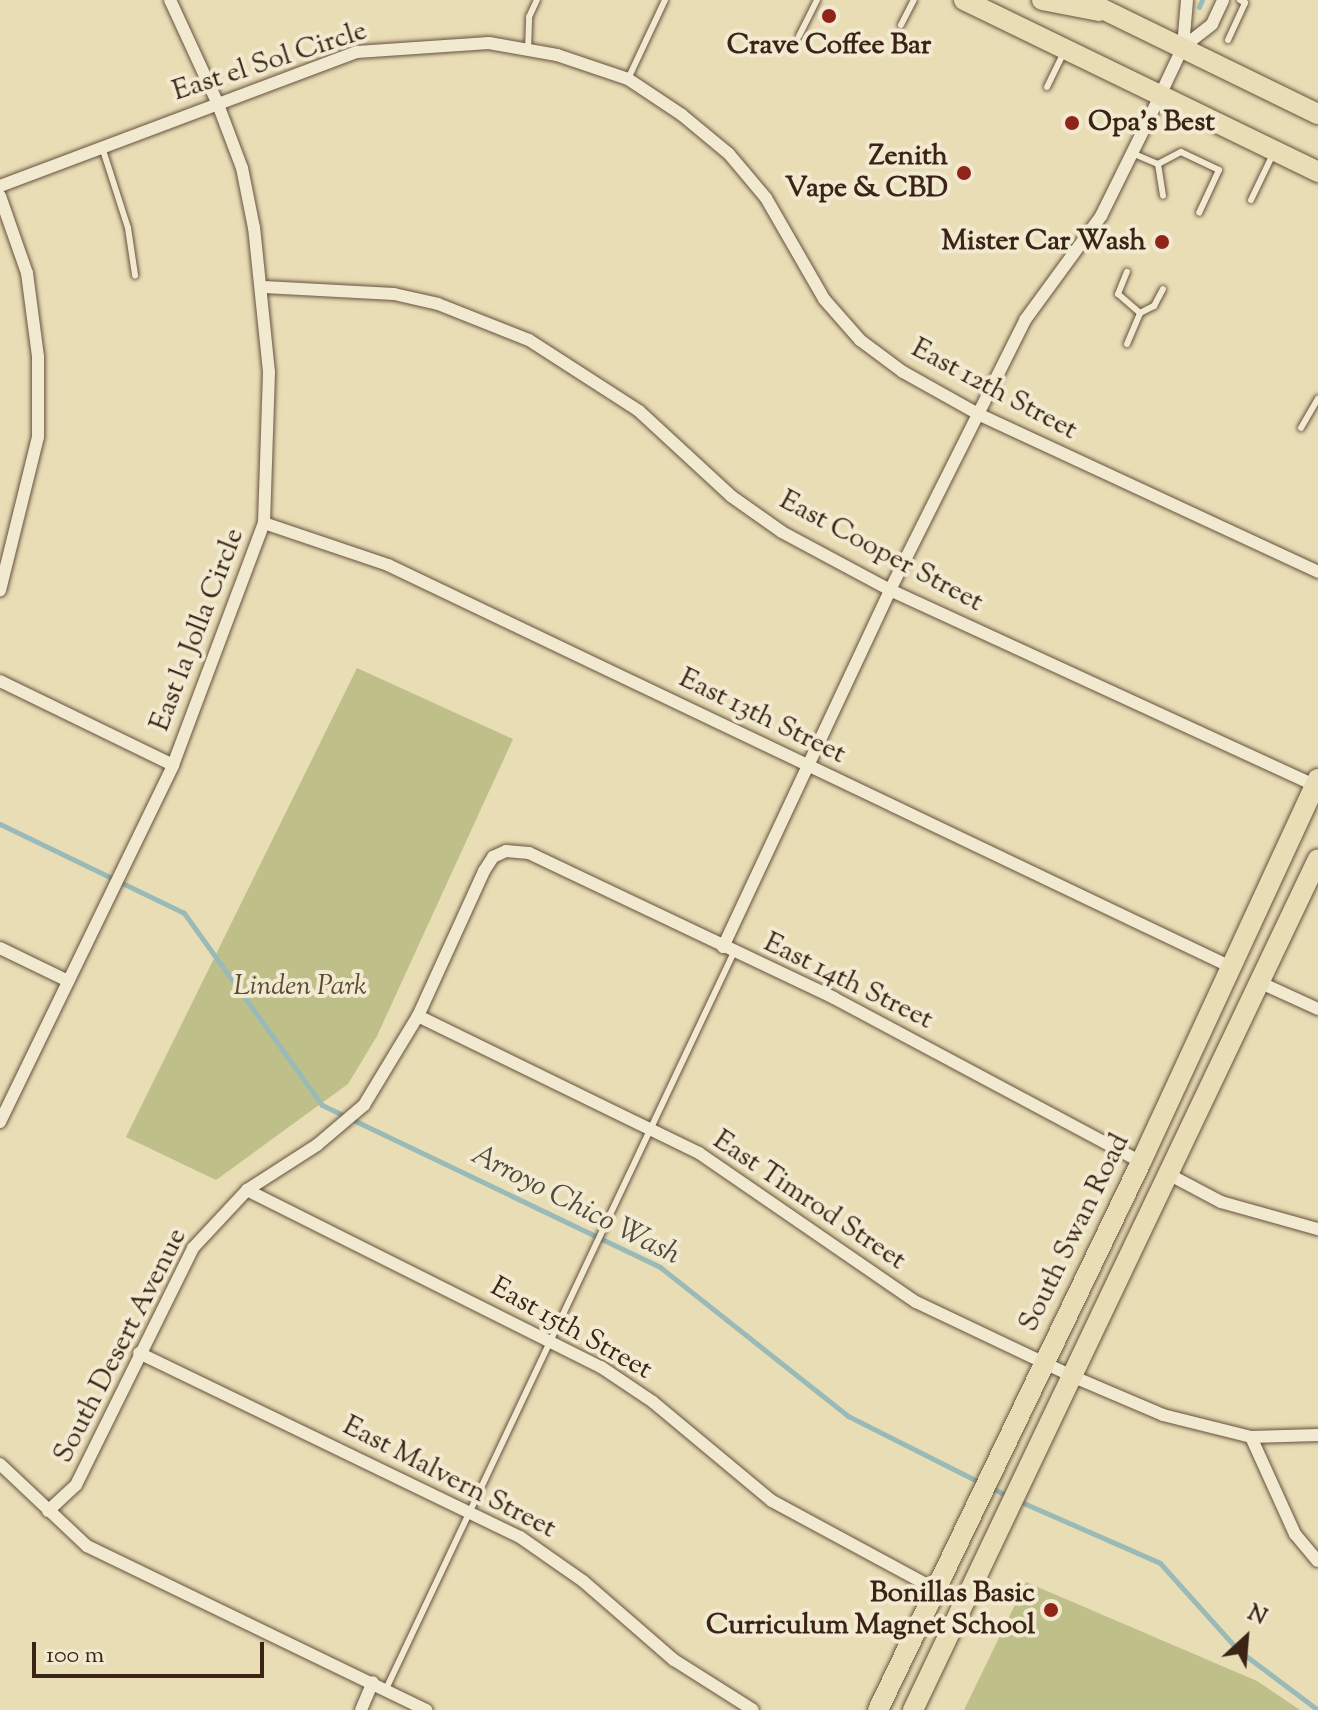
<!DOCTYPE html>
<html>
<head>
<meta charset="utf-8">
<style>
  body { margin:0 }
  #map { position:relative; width:1318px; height:1710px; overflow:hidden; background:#e9ddb6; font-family:"Sorts Mill Goudy",serif }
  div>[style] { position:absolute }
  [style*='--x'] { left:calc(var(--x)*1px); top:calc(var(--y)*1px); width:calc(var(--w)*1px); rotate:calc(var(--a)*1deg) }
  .green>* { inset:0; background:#bebf89 }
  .stream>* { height:5px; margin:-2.5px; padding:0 2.5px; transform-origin:2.5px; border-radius:2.5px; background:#9abab7 }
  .roads { filter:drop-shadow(0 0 2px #66523e) drop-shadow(0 0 2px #66523e) }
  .service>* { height:6px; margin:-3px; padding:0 3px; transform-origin:3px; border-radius:3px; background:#f1e9d0 }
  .minor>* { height:12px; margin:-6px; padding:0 6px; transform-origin:6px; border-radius:6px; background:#f1e9d0 }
  .primary>* { height:20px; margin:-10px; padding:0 10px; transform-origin:10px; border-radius:10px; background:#e9ddb6 }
  .dots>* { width:22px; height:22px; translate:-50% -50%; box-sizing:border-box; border:4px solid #f1e9d0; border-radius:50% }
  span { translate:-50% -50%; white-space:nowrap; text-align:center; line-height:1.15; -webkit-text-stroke:8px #f1e9d0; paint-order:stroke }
  .poi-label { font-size:28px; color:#3b2416; font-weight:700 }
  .left { translate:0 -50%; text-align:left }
  .right { translate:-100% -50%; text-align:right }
  .street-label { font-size:28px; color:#3b2416 }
  .park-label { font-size:28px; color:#5c4b33; font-style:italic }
  .water-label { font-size:30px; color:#534a3e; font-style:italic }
  .north { position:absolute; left:1206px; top:1598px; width:80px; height:80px; -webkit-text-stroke:6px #f1e9d0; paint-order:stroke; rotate:26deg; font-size:22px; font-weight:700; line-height:32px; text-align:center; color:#3b2416 }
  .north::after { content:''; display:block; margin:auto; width:28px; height:36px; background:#3b2416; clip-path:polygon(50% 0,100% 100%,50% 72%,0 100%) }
  .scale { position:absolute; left:32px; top:1642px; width:232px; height:36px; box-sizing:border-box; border:4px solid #3b2416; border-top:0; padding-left:10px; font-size:24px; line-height:28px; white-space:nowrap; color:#3b2416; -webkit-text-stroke:6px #f1e9d0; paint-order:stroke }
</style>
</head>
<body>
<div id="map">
  <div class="green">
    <i style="clip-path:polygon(357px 668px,513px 739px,377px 1036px,348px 1084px,216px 1180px,126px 1137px)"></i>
    <i style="clip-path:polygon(1026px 1582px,1257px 1681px,1300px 1710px,964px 1710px)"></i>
  </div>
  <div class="stream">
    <i style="--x:1199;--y:7;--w:8;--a:-67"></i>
    <i style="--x:0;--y:824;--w:204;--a:25.8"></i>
    <i style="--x:184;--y:913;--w:236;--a:54.3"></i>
    <i style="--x:322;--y:1105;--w:375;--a:25.6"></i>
    <i style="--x:660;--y:1267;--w:240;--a:38.4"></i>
    <i style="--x:848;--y:1416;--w:149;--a:26.7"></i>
    <i style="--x:990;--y:1487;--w:22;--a:27"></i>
    <i style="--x:1019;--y:1501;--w:154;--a:23.7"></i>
    <i style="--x:1160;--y:1563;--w:117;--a:48.1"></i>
    <i style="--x:1238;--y:1650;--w:100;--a:36.9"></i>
  </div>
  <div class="roads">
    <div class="service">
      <i style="--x:901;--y:25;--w:28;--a:-63"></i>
      <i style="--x:799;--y:36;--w:40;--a:-63.4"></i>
      <i style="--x:1228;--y:40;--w:41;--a:-65.3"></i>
      <i style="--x:1245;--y:3;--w:6;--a:-149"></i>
      <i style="--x:528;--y:50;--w:33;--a:-88"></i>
      <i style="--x:529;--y:17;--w:19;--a:-65"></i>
      <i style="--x:628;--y:79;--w:87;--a:-64.9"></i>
      <i style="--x:1047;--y:87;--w:37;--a:-64"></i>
      <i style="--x:102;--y:147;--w:85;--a:72.2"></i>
      <i style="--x:128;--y:228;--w:48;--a:81.5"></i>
      <i style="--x:1132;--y:153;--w:28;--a:23"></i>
      <i style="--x:1158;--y:164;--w:26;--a:-28"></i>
      <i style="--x:1181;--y:152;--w:42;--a:25.3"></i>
      <i style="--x:1219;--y:170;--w:47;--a:114.9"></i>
      <i style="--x:1158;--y:164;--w:32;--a:81"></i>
      <i style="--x:1251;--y:200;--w:51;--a:-64.4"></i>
      <i style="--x:1140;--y:313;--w:16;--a:-27"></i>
      <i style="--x:1154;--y:306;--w:19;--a:-62"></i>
      <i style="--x:1127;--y:344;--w:34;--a:-67"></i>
      <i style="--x:1140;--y:313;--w:29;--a:-139"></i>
      <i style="--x:1118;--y:294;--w:24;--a:-68"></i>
      <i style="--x:1301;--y:428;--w:34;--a:-60"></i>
      <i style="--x:386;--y:1689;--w:815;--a:-64.72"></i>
    </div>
    <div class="minor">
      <i style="--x:1183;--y:47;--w:37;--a:-38"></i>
      <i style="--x:1212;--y:24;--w:26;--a:-65"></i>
      <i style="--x:0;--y:186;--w:381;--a:-20.6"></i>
      <i style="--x:357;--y:52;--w:132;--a:-3.9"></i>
      <i style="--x:489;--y:43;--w:69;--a:10"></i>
      <i style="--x:557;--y:55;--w:75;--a:18.7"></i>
      <i style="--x:628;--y:79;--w:65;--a:33.7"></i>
      <i style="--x:682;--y:115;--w:61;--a:39.7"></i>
      <i style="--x:729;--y:154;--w:57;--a:49.9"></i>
      <i style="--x:766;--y:198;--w:116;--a:60.1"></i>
      <i style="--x:824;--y:299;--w:55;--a:48.7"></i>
      <i style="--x:860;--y:340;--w:54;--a:36.7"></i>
      <i style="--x:903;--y:372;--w:86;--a:29.2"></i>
      <i style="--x:978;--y:414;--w:375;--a:24.9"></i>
      <i style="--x:0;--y:196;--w:82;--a:70.7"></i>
      <i style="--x:27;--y:273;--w:85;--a:82.5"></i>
      <i style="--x:38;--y:357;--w:80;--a:90"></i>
      <i style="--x:38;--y:437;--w:158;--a:103.9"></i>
      <i style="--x:264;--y:287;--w:130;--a:3.1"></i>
      <i style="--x:394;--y:294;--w:45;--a:12.8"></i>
      <i style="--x:438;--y:304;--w:98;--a:21.6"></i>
      <i style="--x:529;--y:340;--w:131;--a:32.8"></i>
      <i style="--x:639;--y:411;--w:125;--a:42.7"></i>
      <i style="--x:731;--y:496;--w:62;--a:35.2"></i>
      <i style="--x:782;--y:532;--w:123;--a:28.2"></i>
      <i style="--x:890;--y:590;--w:471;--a:24.7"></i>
      <i style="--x:264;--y:523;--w:131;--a:18.7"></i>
      <i style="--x:388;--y:565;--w:936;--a:25.5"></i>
      <i style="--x:0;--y:681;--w:192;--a:25.9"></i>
      <i style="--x:723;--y:947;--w:394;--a:-64.9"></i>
      <i style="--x:890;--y:590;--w:302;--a:-63.4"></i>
      <i style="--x:1025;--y:320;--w:129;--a:-53.8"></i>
      <i style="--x:1101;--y:216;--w:104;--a:-63.7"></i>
      <i style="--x:1147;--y:123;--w:84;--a:-64.7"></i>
      <i style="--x:1183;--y:47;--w:47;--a:-85.1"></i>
      <i style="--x:0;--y:948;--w:76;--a:25.9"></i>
      <i style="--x:1261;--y:983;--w:63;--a:24.5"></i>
      <i style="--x:418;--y:1016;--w:313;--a:26"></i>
      <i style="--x:699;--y:1153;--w:263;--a:34.5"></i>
      <i style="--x:916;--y:1302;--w:175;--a:25.4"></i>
      <i style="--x:1074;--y:1377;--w:97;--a:23.1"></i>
      <i style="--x:1163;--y:1415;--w:91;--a:14"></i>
      <i style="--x:1251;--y:1437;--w:67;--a:-1.7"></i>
      <i style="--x:0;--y:1122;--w:397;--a:-64.1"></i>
      <i style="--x:173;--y:765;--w:259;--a:-69.4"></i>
      <i style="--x:264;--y:523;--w:151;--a:-88.1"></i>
      <i style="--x:269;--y:372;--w:145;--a:-95.9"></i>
      <i style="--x:254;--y:228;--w:61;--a:-101.3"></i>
      <i style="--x:242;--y:168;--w:71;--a:-110.7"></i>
      <i style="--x:217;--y:102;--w:112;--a:-114.7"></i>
      <i style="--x:1170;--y:1175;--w:58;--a:27.9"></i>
      <i style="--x:1221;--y:1202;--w:101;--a:15.6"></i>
      <i style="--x:247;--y:1190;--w:396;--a:26.6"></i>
      <i style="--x:601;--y:1367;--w:63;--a:33.9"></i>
      <i style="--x:653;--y:1402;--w:155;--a:39.8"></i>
      <i style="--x:772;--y:1501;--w:185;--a:28.4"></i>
      <i style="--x:139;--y:1353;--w:423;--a:25.8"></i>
      <i style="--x:520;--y:1537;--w:77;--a:34.9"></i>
      <i style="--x:583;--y:1581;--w:121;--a:41"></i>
      <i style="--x:674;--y:1660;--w:93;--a:32.3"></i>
      <i style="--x:1251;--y:1437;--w:107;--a:65.6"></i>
      <i style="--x:1295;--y:1534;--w:35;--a:50"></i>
      <i style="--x:0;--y:1464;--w:120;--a:43.3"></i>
      <i style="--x:87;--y:1546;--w:377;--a:25.8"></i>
      <i style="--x:48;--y:1511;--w:38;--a:-43"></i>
      <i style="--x:76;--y:1485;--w:264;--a:-63.7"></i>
      <i style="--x:193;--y:1248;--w:79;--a:-47"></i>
      <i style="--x:247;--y:1190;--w:83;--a:-32.7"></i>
      <i style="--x:317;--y:1145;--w:62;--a:-40.4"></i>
      <i style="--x:364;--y:1105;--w:104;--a:-58.8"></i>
      <i style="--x:418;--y:1016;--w:159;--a:-65.5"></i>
      <i style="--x:484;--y:871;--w:17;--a:-57"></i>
      <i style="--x:493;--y:857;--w:14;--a:-25"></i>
      <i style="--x:506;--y:851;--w:23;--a:5"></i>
      <i style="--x:529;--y:853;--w:338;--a:25.4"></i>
      <i style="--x:834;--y:998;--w:348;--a:28.1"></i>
      <i style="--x:361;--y:1710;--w:30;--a:-67"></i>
    </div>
    <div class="primary">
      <i style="--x:964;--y:0;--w:394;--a:25.9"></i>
      <i style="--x:1042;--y:0;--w:58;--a:10.9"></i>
      <i style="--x:1084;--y:0;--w:260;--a:26"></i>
      <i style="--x:878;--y:1710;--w:608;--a:-64.36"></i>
      <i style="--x:1141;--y:1162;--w:422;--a:-65.2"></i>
      <i style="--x:913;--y:1710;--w:942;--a:-64.55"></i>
    </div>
  </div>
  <div class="dots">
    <i style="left:829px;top:16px;background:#8f2418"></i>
    <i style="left:1072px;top:123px;background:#8f2418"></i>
    <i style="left:964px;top:173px;background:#8f2418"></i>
    <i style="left:1162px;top:242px;background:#8f2418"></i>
    <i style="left:1051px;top:1610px;background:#8f2418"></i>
  </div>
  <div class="poi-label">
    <span style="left:829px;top:46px">Crave Coffee Bar</span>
    <span class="left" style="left:1088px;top:123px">Opa's Best</span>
    <span class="right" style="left:948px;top:173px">Zenith<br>Vape &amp; CBD</span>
    <span class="right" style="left:1146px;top:242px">Mister Car Wash</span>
    <span class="right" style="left:1035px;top:1610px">Bonillas Basic<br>Curriculum Magnet School</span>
  </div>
  <div class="street-label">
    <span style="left:270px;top:62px;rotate:-18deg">East el Sol Circle</span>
    <span style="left:994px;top:390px;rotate:28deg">East 12th Street</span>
    <span style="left:881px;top:552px;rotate:28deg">East Cooper Street</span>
    <span style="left:198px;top:630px;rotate:-69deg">East la Jolla Circle</span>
    <span style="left:762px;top:717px;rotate:26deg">East 13th Street</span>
    <span style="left:848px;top:982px;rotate:26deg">East 14th Street</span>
    <span style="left:809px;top:1201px;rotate:34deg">East Timrod Street</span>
    <span style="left:1075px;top:1233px;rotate:-64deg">South Swan Road</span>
    <span style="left:571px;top:1329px;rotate:29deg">East 15th Street</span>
    <span style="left:121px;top:1346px;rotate:-63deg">South Desert Avenue</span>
    <span style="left:449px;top:1478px;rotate:27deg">East Malvern Street</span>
  </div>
  <div class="park-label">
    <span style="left:300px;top:987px">Linden Park</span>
  </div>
  <div class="water-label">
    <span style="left:575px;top:1206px;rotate:27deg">Arroyo Chico Wash</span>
  </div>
  <div class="north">N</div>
  <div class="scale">100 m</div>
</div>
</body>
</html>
